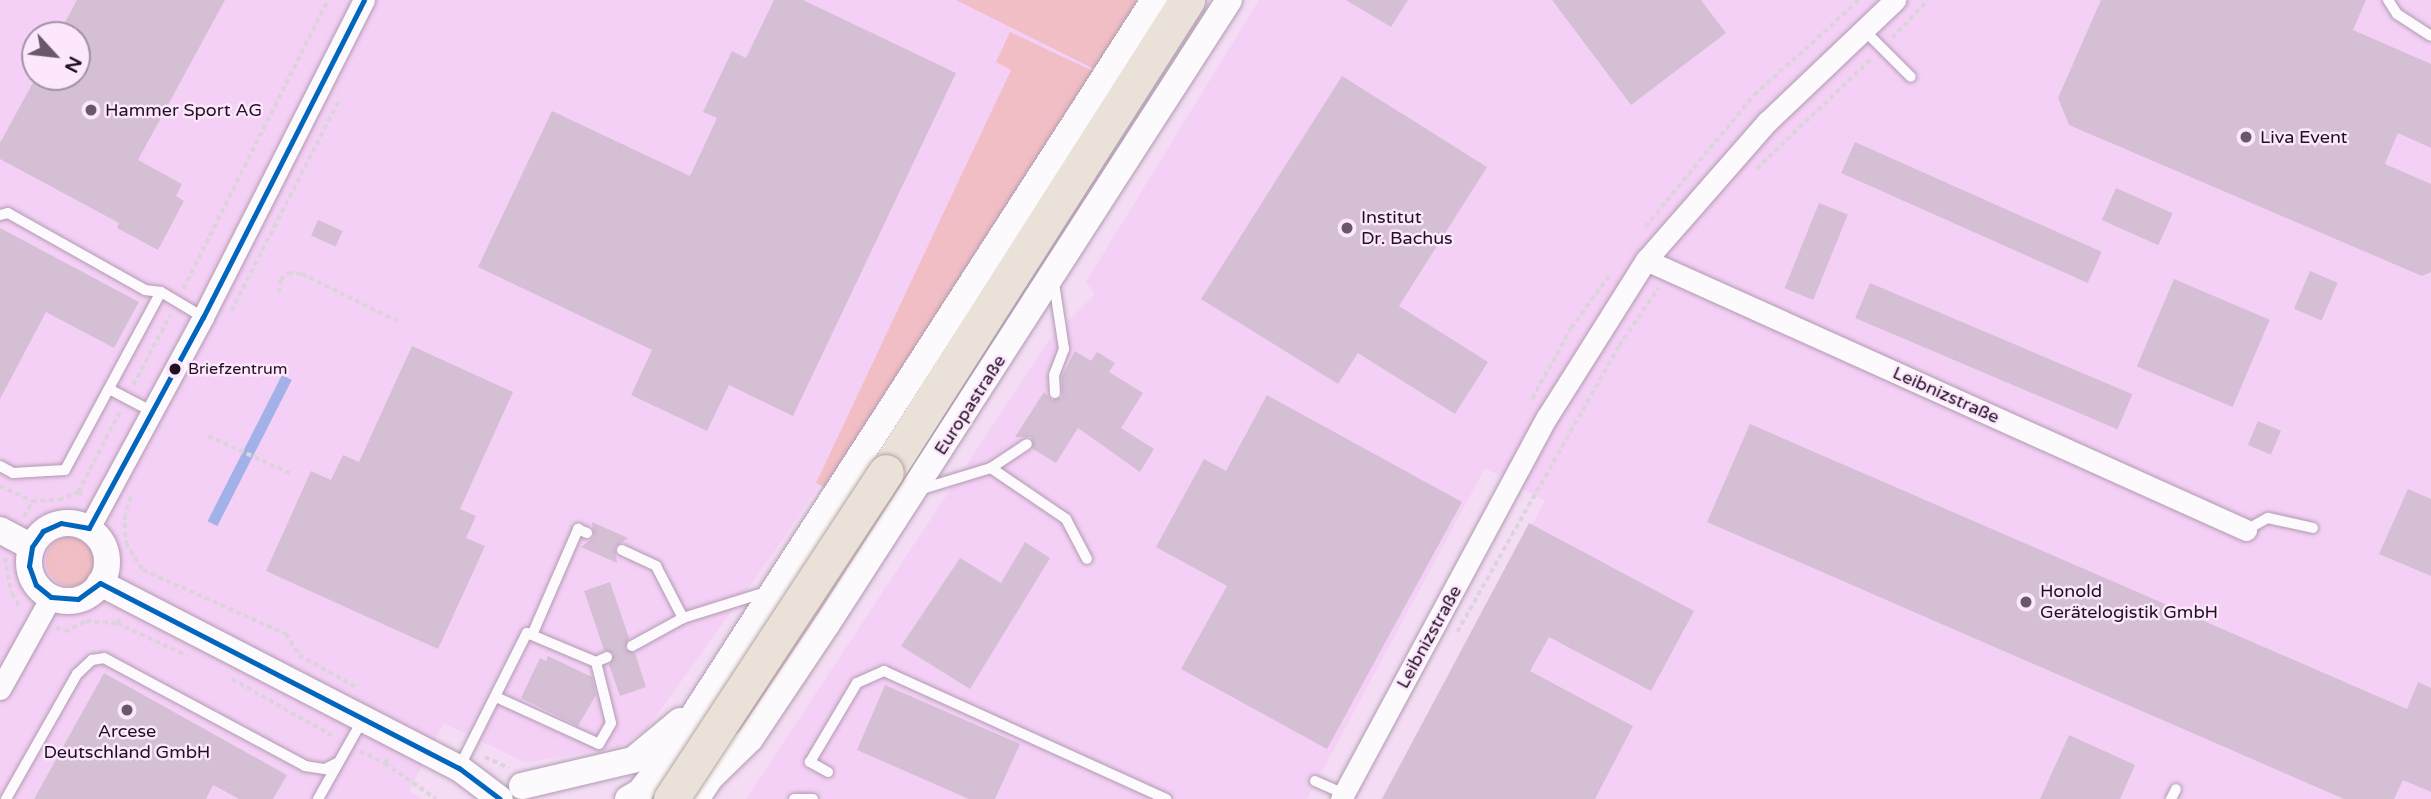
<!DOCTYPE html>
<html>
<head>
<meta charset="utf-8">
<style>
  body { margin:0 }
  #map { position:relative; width:2431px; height:799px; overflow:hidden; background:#f3dcf4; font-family:"Varela Round",sans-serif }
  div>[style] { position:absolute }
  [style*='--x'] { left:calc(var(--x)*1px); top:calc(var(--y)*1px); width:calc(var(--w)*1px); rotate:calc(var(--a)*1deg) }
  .built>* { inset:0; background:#f5d0f6 }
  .green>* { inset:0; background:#f1bec5 }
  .round { border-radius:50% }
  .water>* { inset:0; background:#a2b2e9; transform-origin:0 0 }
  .building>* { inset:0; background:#d4bfd5; transform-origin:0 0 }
  .path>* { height:3.5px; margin-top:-1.75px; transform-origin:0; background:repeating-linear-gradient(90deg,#dbd4db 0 5px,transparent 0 8.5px) }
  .roads { filter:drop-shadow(0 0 2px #b09cb1) drop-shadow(0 0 2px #b09cb1) }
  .service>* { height:10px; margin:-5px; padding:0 5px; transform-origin:5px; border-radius:5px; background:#fdfafd }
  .minor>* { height:21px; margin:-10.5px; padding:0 10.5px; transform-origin:10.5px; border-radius:10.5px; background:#fdfafd }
  .tertiary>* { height:26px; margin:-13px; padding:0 13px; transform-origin:13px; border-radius:13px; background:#fdfafd }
  .tertiary>.ring { margin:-13px; padding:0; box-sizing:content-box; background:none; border:26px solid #fdfafd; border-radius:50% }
  .trunk>* { height:35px; margin:-17.5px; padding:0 17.5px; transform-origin:17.5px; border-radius:17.5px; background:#eae2d8 }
  .bridges { filter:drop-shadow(0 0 2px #b5a39e) drop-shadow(0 0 2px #b5a39e) }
  .trunk-bridge>* { height:35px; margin:-17.5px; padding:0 17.5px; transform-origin:17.5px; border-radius:17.5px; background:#eae2d8 }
  .bus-1>* { height:5px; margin:-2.5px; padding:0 2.5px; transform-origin:2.5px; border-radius:2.5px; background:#0065bd }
  .dots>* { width:19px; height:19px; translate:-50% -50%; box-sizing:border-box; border:4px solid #fce7fd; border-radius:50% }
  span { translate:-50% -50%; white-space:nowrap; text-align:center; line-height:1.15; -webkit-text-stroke:5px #fce7fd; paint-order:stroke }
  .bus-label { font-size:16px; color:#210f23 }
  .left { translate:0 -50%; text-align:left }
  .poi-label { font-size:18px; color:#210f23 }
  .street-label { font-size:18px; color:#210f23 }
  .north { position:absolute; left:21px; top:21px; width:70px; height:70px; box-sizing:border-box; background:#fce7fd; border:2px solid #a491a6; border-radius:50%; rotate:117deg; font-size:19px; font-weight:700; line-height:28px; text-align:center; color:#210f23 }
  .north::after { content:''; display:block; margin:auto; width:24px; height:32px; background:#6a576c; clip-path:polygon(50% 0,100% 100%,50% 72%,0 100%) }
</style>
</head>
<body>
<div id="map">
  <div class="built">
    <i style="clip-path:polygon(evenodd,0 0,1136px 0,1097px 73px,774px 552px,646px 730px,619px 747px,525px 763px,444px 723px,409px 791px,423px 799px,0 799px,0 0,35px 35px,77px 35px,77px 77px,35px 77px,35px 35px)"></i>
    <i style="clip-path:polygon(1259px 0,2431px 0,2431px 799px,1381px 799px,1545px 501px,1485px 468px,1307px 799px,746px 799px,1049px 340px,1095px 294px,1086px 282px)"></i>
  </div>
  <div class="green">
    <i style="clip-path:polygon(956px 0,1137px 0,1100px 72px)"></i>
    <i style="clip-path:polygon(1010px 32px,1097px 73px,825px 488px,816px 483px,1011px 70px,996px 62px)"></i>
    <i class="round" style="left:46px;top:536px;width:50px;height:50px"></i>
  </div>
  <div class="water">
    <i style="left:282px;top:375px;width:11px;height:164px;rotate:27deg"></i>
  </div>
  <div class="building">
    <i style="clip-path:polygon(77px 0,225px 0,138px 160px,182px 184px,176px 196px,184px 201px,158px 250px,117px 228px,119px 223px,0 159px,0 143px,36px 77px,77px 77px,77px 35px,58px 35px)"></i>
    <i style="clip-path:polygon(774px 0,803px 0,956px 73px,793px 416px,729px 385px,707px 431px,631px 395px,652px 350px,478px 267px,552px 111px,690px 176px,717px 118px,703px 112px,732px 51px,746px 58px)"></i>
    <i style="clip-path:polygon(1346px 0,1408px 0,1391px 27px)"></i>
    <i style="clip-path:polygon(1552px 0,1701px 0,1726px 33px,1631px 105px)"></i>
    <i style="clip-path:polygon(2101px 0,2366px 0,2353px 30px,2431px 64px,2431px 148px,2398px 133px,2385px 164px,2431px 184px,2431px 272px,2422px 276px,2069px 125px,2058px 98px)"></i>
    <i style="clip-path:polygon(1342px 76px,1487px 167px,1399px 306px,1488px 362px,1455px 414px,1358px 353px,1338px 384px,1201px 299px)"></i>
    <i style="left:1855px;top:142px;width:270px;height:34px;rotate:24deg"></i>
    <i style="left:2116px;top:188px;width:62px;height:35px;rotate:24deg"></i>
    <i style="left:1819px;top:203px;width:31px;height:92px;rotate:22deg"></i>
    <i style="left:318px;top:220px;width:27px;height:17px;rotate:24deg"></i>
    <i style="clip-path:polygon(0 228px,139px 302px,114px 348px,46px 312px,0 399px)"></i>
    <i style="left:2310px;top:271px;width:30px;height:41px;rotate:23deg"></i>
    <i style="left:2174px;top:279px;width:104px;height:95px;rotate:23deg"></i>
    <i style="left:1870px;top:283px;width:285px;height:38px;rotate:23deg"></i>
    <i style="clip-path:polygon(412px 346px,513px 392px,460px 509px,476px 516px,466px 538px,485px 546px,438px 649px,266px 571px,311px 471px,331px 480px,343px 455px,359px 462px)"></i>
    <i style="clip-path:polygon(1075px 351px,1091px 361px,1097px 352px,1115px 363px,1109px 372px,1143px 393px,1121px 428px,1154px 449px,1140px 472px,1078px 428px,1056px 463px,1033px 449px,1031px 437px,1015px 437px,1044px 392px,1052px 400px,1062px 397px,1062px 376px)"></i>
    <i style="clip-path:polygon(1267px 395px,1462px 502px,1327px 749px,1181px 669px,1227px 586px,1156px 547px,1204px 459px,1226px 471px)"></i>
    <i style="left:2258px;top:421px;width:25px;height:26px;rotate:23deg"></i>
    <i style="clip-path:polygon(1750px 424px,2407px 709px,2418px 682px,2431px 688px,2431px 792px,2403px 780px,2394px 799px,2344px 799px,1707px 522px)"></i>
    <i style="clip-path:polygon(2408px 489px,2431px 499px,2431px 576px,2379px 554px)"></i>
    <i style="clip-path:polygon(592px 522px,628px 538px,615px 547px,617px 563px,581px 547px,594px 537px)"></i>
    <i style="clip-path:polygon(1529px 523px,1694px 611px,1651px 691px,1549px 637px,1530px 671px,1633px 726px,1595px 799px,1382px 799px)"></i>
    <i style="clip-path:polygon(1025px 542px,1050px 558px,970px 689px,901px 646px,960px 558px,1001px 583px)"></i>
    <i style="clip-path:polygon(610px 582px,629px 638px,625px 649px,635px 653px,646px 687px,620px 696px,609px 665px,614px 654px,604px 650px,584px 591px)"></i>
    <i style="clip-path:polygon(548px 656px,592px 677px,596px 695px,578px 726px,521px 698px,540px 658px,546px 661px)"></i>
    <i style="clip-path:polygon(104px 673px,287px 775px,273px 799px,239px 799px,213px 785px,206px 799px,34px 799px)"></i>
    <i style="clip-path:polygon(885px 685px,1020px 744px,995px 799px,969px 799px,857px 750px)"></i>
    <i style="clip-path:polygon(2069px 735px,2135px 765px,2120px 799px,2040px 799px)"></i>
  </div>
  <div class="path">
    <i style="--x:1892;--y:38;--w:52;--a:-46.5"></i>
    <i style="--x:1756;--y:169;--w:161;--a:-43.7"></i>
    <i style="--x:1645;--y:227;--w:171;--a:-50.5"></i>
    <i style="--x:1754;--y:95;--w:142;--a:-42.1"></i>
    <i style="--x:183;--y:289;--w:323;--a:-63.4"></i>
    <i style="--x:278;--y:293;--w:13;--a:-81"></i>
    <i style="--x:280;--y:280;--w:11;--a:-41"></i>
    <i style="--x:288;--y:273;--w:14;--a:4"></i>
    <i style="--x:302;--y:274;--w:106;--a:26.3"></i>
    <i style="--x:231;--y:311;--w:237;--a:-62.9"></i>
    <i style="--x:133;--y:385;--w:79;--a:-62.1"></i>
    <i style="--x:1532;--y:399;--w:81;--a:-61.2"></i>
    <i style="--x:1571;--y:328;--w:64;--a:-53.8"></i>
    <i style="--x:208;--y:436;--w:90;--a:24.3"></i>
    <i style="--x:0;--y:486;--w:35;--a:25"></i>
    <i style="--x:78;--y:492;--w:91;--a:-62.6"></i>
    <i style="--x:131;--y:497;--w:19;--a:108"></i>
    <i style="--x:125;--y:515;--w:28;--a:88"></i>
    <i style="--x:126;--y:543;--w:32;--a:58"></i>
    <i style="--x:143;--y:570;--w:157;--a:24.1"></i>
    <i style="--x:286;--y:634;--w:25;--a:58"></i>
    <i style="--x:299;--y:655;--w:68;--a:29.2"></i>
    <i style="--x:24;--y:517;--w:18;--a:-63"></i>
    <i style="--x:32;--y:501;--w:27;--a:-2"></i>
    <i style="--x:59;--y:500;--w:21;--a:-23"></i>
    <i style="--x:78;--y:492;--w:8;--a:30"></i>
    <i style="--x:5;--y:558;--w:37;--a:79"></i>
    <i style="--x:12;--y:594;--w:17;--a:59"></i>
    <i style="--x:117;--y:623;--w:78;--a:24.9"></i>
    <i style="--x:56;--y:627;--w:10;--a:29"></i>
    <i style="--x:65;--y:632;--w:24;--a:-28"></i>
    <i style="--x:86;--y:621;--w:31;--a:4"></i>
    <i style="--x:117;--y:623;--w:8;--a:-67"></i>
    <i style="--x:1457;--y:632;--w:329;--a:-60.5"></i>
    <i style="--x:1619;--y:346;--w:70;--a:-56.1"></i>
    <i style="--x:232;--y:679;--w:118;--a:29.4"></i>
    <i style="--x:360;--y:751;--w:28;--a:26"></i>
    <i style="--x:385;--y:763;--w:6;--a:-59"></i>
    <i style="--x:485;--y:757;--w:26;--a:25"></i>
    <i style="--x:385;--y:763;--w:62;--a:35.2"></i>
  </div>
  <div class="roads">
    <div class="service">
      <i style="--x:2388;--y:0;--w:17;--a:57"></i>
      <i style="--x:2397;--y:14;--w:40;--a:32.9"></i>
      <i style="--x:1864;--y:30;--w:66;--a:45"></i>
      <i style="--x:0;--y:215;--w:8;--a:-14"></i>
      <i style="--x:8;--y:213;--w:157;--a:29.3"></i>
      <i style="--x:145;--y:290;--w:16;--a:7"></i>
      <i style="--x:161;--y:292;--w:49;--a:30.8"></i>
      <i style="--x:1054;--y:283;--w:67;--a:81.4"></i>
      <i style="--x:1064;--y:349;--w:28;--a:111"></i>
      <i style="--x:1054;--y:375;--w:18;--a:87"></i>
      <i style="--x:109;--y:389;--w:50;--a:27.6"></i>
      <i style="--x:0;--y:466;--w:15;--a:28"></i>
      <i style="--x:13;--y:473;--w:52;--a:-3.3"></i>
      <i style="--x:65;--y:470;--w:202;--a:-61.7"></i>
      <i style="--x:991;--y:468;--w:91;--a:34.2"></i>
      <i style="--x:1066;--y:519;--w:45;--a:62.3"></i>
      <i style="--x:922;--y:489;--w:72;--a:-16.9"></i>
      <i style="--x:991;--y:468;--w:43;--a:-33.7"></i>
      <i style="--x:2246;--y:530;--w:25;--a:-29"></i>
      <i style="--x:2268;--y:518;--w:46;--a:12.5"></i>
      <i style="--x:622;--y:550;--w:38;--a:25"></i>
      <i style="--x:656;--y:566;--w:59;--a:62.6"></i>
      <i style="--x:532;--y:635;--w:116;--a:-66.5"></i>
      <i style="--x:578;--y:529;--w:10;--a:24"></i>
      <i style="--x:632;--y:646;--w:58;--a:-28.8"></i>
      <i style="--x:683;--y:618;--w:87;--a:-17.4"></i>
      <i style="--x:496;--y:697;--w:113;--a:24.5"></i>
      <i style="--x:599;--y:744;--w:24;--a:-60"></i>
      <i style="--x:611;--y:723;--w:63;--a:-103.8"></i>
      <i style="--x:459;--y:768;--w:151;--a:-63.3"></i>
      <i style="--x:527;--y:633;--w:75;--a:22.8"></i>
      <i style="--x:596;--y:662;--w:12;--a:-24"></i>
      <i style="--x:828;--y:772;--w:21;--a:-151"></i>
      <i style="--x:810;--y:762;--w:92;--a:-59.3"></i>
      <i style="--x:857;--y:683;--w:30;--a:-24"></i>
      <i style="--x:884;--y:671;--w:310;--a:24.4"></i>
      <i style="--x:1315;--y:781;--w:32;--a:24"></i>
      <i style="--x:6;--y:799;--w:144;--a:-60.4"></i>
      <i style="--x:77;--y:674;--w:21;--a:-43"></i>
      <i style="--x:92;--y:660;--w:12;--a:-9"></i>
      <i style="--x:104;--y:658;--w:228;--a:28.2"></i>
      <i style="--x:305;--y:766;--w:20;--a:9"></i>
      <i style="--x:325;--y:769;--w:13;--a:-27"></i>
      <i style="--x:318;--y:799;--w:92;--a:-60.6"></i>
      <i style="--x:794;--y:799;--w:19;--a:0"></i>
      <i style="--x:2171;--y:799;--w:11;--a:-63"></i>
    </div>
    <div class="minor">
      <i style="--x:1646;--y:260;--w:658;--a:24.23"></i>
      <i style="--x:89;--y:528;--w:240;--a:-61.6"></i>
      <i style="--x:203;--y:317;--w:356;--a:-63.1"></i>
      <i style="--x:0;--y:689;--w:105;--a:-61"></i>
      <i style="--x:1341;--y:799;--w:434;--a:-61.7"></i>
      <i style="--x:1547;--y:417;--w:186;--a:-57.8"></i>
      <i style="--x:1646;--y:260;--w:184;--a:-48.8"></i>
      <i style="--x:1767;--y:122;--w:177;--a:-43.6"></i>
    </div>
    <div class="tertiary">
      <i class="ring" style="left:29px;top:523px;width:52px;height:52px"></i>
      <i style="--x:0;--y:530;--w:36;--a:28"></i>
      <i style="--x:100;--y:583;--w:404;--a:27.3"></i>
      <i style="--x:459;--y:768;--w:51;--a:37.1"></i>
      <i style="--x:522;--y:786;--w:114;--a:-13.2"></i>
      <i style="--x:633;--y:760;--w:61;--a:-39.7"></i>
      <i style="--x:628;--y:799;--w:14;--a:-30"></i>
      <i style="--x:640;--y:792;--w:39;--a:-52"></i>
      <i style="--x:664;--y:761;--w:905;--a:-57.22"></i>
      <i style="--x:696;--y:799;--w:25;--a:-56"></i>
      <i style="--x:710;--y:778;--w:56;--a:-44.3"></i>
      <i style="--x:750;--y:739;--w:138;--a:-56.2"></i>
      <i style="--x:827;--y:624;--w:742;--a:-57.21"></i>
    </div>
    <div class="trunk">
      <i style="--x:886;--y:472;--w:560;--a:-57.47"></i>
    </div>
  </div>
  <div class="bridges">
    <div class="trunk-bridge">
      <i style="--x:671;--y:799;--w:391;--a:-56.7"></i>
    </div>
  </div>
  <div class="bus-1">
    <i style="--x:364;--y:0;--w:356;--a:116.9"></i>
    <i style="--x:203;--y:317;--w:240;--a:118.4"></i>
    <i style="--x:89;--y:528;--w:28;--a:-170"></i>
    <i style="--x:61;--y:523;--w:20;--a:156"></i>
    <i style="--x:43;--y:531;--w:19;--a:125"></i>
    <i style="--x:32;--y:547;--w:19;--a:99"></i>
    <i style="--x:29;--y:566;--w:20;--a:70"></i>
    <i style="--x:36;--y:585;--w:19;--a:39"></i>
    <i style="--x:51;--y:597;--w:27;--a:4"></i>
    <i style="--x:78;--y:599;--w:27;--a:-36"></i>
    <i style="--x:100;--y:583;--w:404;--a:27.3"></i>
    <i style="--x:459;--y:768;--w:51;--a:37.1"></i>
  </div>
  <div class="dots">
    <i style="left:91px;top:110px;background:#6a576c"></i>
    <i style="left:2246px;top:137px;background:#6a576c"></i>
    <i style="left:1347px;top:228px;background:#6a576c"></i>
    <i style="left:175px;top:369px;background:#210f23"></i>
    <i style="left:2026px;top:602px;background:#6a576c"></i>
    <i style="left:127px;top:710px;background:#6a576c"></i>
  </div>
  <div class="bus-label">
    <span class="left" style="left:188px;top:369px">Briefzentrum</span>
  </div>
  <div class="poi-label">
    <span class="left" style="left:105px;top:110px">Hammer Sport AG</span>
    <span class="left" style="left:2260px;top:137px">Liva Event</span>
    <span class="left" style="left:1361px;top:228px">Institut<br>Dr. Bachus</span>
    <span class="left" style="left:2040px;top:602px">Honold<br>Gerätelogistik GmbH</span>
    <span style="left:127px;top:742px">Arcese<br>Deutschland GmbH</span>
  </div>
  <div class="street-label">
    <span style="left:1946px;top:395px;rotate:24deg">Leibnizstraße</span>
    <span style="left:970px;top:405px;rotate:-57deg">Europastraße</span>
    <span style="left:1429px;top:637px;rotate:-61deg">Leibnizstraße</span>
  </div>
  <div class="north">N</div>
</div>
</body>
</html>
